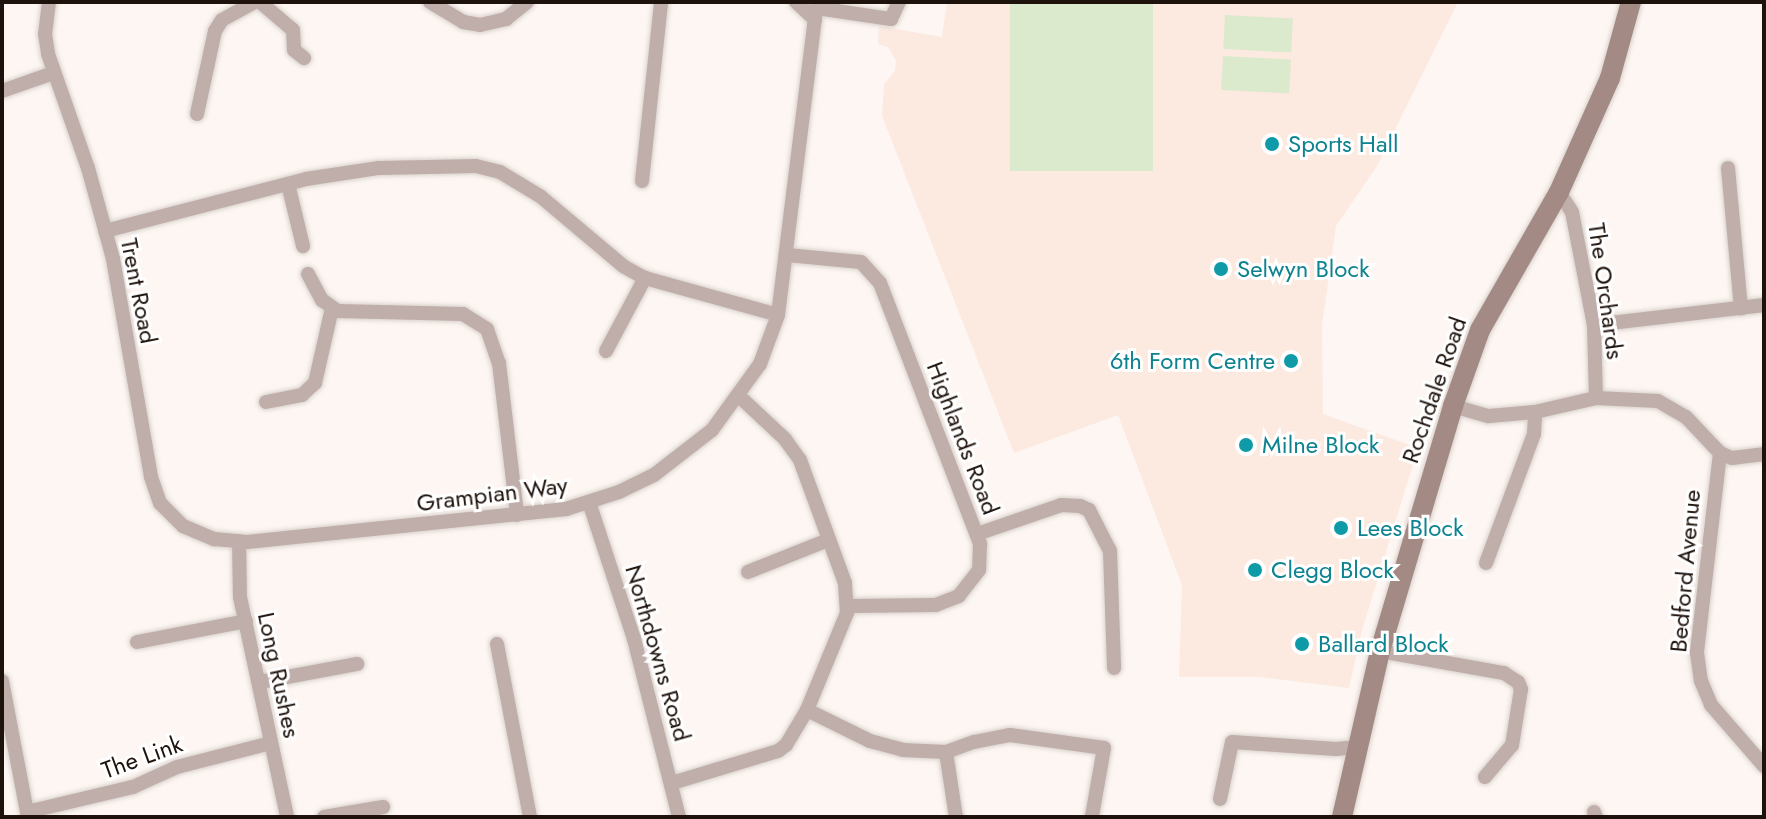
<!DOCTYPE html>
<html>
<head>
<meta charset="utf-8">
<style>
  body { margin:0 }
  #map { position:relative; width:1766px; height:819px; overflow:hidden; background:#fdf6f2; font-family:Jost,sans-serif }
  div>[style] { position:absolute }
  [style*='--x'] { left:calc(var(--x)*1px); top:calc(var(--y)*1px); width:calc(var(--w)*1px); rotate:calc(var(--a)*1deg) }
  .built>* { inset:0; background:#fceae1 }
  .green>* { inset:0; background:#dbe9cc; transform-origin:0 0 }
  .roads { filter:drop-shadow(0 0 2px #d9d2cd) drop-shadow(0 0 2px #d9d2cd) }
  .minor>* { height:14px; margin:-7px; padding:0 7px; transform-origin:7px; border-radius:7px; background:#c0aeaa }
  .secondary>* { height:20px; margin:-10px; padding:0 10px; transform-origin:10px; border-radius:10px; background:#a48a85 }
  .dots>* { width:22px; height:22px; translate:-50% -50%; box-sizing:border-box; border:4px solid #fff; border-radius:50% }
  span { translate:-50% -50%; white-space:nowrap; text-align:center; line-height:1.15; -webkit-text-stroke:6px #fff; paint-order:stroke }
  .culture-label { font-size:24px; color:#0d838f }
  .left { translate:0 -50%; text-align:left }
  .right { translate:-100% -50%; text-align:right }
  .street-label { font-size:24px; color:#1e120c }
  .frame { position:absolute; inset:0; border:4px solid #1e120c; pointer-events:none }
</style>
</head>
<body>
<div id="map">
  <div class="built">
    <i style="clip-path:polygon(947px 2px,1458px 2px,1377px 166px,1336px 226px,1322px 326px,1323px 414px,1418px 448px,1362px 630px,1349px 688px,1259px 677px,1179px 677px,1182px 585px,1118px 415px,1014px 453px,882px 116px,884px 84px,895px 71px,896px 61px,888px 47px,878px 44px,879px 26px,942px 37px)"></i>
  </div>
  <div class="green">
    <i style="left:1010px;top:2px;width:143px;height:169px"></i>
    <i style="left:1225px;top:15px;width:68px;height:34px;rotate:3deg"></i>
    <i style="left:1223px;top:56px;width:68px;height:34px;rotate:3deg"></i>
  </div>
  <div class="roads">
    <div class="minor">
      <i style="--x:49;--y:2;--w:32;--a:97"></i>
      <i style="--x:45;--y:34;--w:20;--a:81"></i>
      <i style="--x:48;--y:54;--w:121;--a:70.7"></i>
      <i style="--x:88;--y:168;--w:94;--a:74.6"></i>
      <i style="--x:113;--y:259;--w:221;--a:80.1"></i>
      <i style="--x:151;--y:477;--w:28;--a:71"></i>
      <i style="--x:160;--y:503;--w:33;--a:45"></i>
      <i style="--x:183;--y:526;--w:34;--a:23"></i>
      <i style="--x:214;--y:539;--w:33;--a:5"></i>
      <i style="--x:247;--y:542;--w:321;--a:-5.9"></i>
      <i style="--x:566;--y:509;--w:56;--a:-17.8"></i>
      <i style="--x:619;--y:492;--w:39;--a:-26"></i>
      <i style="--x:654;--y:475;--w:73;--a:-37.8"></i>
      <i style="--x:712;--y:430;--w:82;--a:-54"></i>
      <i style="--x:760;--y:364;--w:52;--a:-69.8"></i>
      <i style="--x:778;--y:315;--w:315;--a:-82.9"></i>
      <i style="--x:260;--y:2;--w:43;--a:40.3"></i>
      <i style="--x:293;--y:30;--w:20;--a:87"></i>
      <i style="--x:294;--y:50;--w:13;--a:39"></i>
      <i style="--x:430;--y:2;--w:39;--a:31"></i>
      <i style="--x:463;--y:22;--w:17;--a:10"></i>
      <i style="--x:480;--y:25;--w:27;--a:-13"></i>
      <i style="--x:506;--y:19;--w:27;--a:-39"></i>
      <i style="--x:796;--y:2;--w:26;--a:43"></i>
      <i style="--x:817;--y:8;--w:75;--a:8.5"></i>
      <i style="--x:891;--y:19;--w:19;--a:-65"></i>
      <i style="--x:2;--y:91;--w:54;--a:-19.4"></i>
      <i style="--x:197;--y:114;--w:85;--a:-77.8"></i>
      <i style="--x:215;--y:31;--w:13;--a:-58"></i>
      <i style="--x:222;--y:20;--w:38;--a:-29"></i>
      <i style="--x:1728;--y:168;--w:141;--a:84.7"></i>
      <i style="--x:642;--y:181;--w:180;--a:-83.9"></i>
      <i style="--x:288;--y:184;--w:64;--a:76.4"></i>
      <i style="--x:1559;--y:192;--w:24;--a:57"></i>
      <i style="--x:1572;--y:212;--w:115;--a:79"></i>
      <i style="--x:1594;--y:325;--w:73;--a:88.4"></i>
      <i style="--x:105;--y:231;--w:208;--a:-14.5"></i>
      <i style="--x:306;--y:179;--w:74;--a:-8.6"></i>
      <i style="--x:379;--y:168;--w:97;--a:-1.2"></i>
      <i style="--x:476;--y:166;--w:25;--a:14"></i>
      <i style="--x:500;--y:172;--w:47;--a:31"></i>
      <i style="--x:540;--y:196;--w:109;--a:40.1"></i>
      <i style="--x:623;--y:266;--w:25;--a:29"></i>
      <i style="--x:645;--y:278;--w:138;--a:15.5"></i>
      <i style="--x:787;--y:255;--w:74;--a:5.4"></i>
      <i style="--x:861;--y:262;--w:28;--a:48"></i>
      <i style="--x:880;--y:283;--w:280;--a:69"></i>
      <i style="--x:980;--y:544;--w:26;--a:92"></i>
      <i style="--x:979;--y:570;--w:33;--a:128"></i>
      <i style="--x:959;--y:596;--w:25;--a:159"></i>
      <i style="--x:936;--y:605;--w:88;--a:179.3"></i>
      <i style="--x:308;--y:274;--w:30;--a:62"></i>
      <i style="--x:322;--y:300;--w:19;--a:35"></i>
      <i style="--x:338;--y:311;--w:125;--a:1.4"></i>
      <i style="--x:463;--y:314;--w:28;--a:32"></i>
      <i style="--x:487;--y:329;--w:36;--a:71"></i>
      <i style="--x:499;--y:363;--w:153;--a:83.2"></i>
      <i style="--x:1594;--y:325;--w:171;--a:-6.7"></i>
      <i style="--x:606;--y:351;--w:83;--a:-61.9"></i>
      <i style="--x:266;--y:402;--w:37;--a:-11"></i>
      <i style="--x:302;--y:395;--w:18;--a:-43"></i>
      <i style="--x:315;--y:383;--w:77;--a:-77.2"></i>
      <i style="--x:1453;--y:406;--w:37;--a:16"></i>
      <i style="--x:1489;--y:416;--w:46;--a:-5"></i>
      <i style="--x:1535;--y:412;--w:63;--a:-12.9"></i>
      <i style="--x:1596;--y:398;--w:62;--a:2.8"></i>
      <i style="--x:1658;--y:401;--w:32;--a:30"></i>
      <i style="--x:1686;--y:417;--w:50;--a:46.6"></i>
      <i style="--x:1720;--y:453;--w:13;--a:23"></i>
      <i style="--x:1732;--y:458;--w:32;--a:-7"></i>
      <i style="--x:1720;--y:453;--w:201;--a:96.6"></i>
      <i style="--x:1697;--y:653;--w:28;--a:82"></i>
      <i style="--x:1701;--y:681;--w:26;--a:67"></i>
      <i style="--x:1711;--y:705;--w:81;--a:49"></i>
      <i style="--x:589;--y:502;--w:144;--a:71.8"></i>
      <i style="--x:634;--y:639;--w:184;--a:75.8"></i>
      <i style="--x:977;--y:534;--w:89;--a:-19"></i>
      <i style="--x:1061;--y:505;--w:19;--a:3"></i>
      <i style="--x:1080;--y:506;--w:10;--a:24"></i>
      <i style="--x:1089;--y:510;--w:46;--a:62.9"></i>
      <i style="--x:1110;--y:551;--w:117;--a:88"></i>
      <i style="--x:239;--y:541;--w:56;--a:89"></i>
      <i style="--x:240;--y:597;--w:225;--a:77.9"></i>
      <i style="--x:1486;--y:563;--w:138;--a:-69.6"></i>
      <i style="--x:1534;--y:434;--w:22;--a:-87"></i>
      <i style="--x:748;--y:572;--w:86;--a:-21.8"></i>
      <i style="--x:137;--y:642;--w:111;--a:-10.9"></i>
      <i style="--x:497;--y:644;--w:176;--a:79.2"></i>
      <i style="--x:1380;--y:651;--w:126;--a:10.1"></i>
      <i style="--x:1504;--y:673;--w:17;--a:33"></i>
      <i style="--x:1518;--y:682;--w:8;--a:67"></i>
      <i style="--x:1521;--y:689;--w:57;--a:99.1"></i>
      <i style="--x:1512;--y:745;--w:42;--a:130.2"></i>
      <i style="--x:2;--y:681;--w:138;--a:79.2"></i>
      <i style="--x:260;--y:682;--w:99;--a:-10.5"></i>
      <i style="--x:807;--y:710;--w:70;--a:26.2"></i>
      <i style="--x:870;--y:741;--w:34;--a:15"></i>
      <i style="--x:903;--y:750;--w:43;--a:2.7"></i>
      <i style="--x:946;--y:752;--w:30;--a:-20"></i>
      <i style="--x:974;--y:742;--w:37;--a:-11"></i>
      <i style="--x:1010;--y:735;--w:95;--a:7.9"></i>
      <i style="--x:1104;--y:748;--w:69;--a:100"></i>
      <i style="--x:946;--y:752;--w:66;--a:81.3"></i>
      <i style="--x:672;--y:783;--w:111;--a:-16.8"></i>
      <i style="--x:778;--y:751;--w:10;--a:-37"></i>
      <i style="--x:786;--y:745;--w:41;--a:-59"></i>
      <i style="--x:807;--y:710;--w:105;--a:-67.6"></i>
      <i style="--x:847;--y:613;--w:30;--a:-94"></i>
      <i style="--x:845;--y:583;--w:131;--a:-110.1"></i>
      <i style="--x:800;--y:460;--w:26;--a:-126"></i>
      <i style="--x:785;--y:439;--w:62;--a:-137"></i>
      <i style="--x:1220;--y:799;--w:58;--a:-78.1"></i>
      <i style="--x:1232;--y:742;--w:104;--a:3.9"></i>
      <i style="--x:1336;--y:749;--w:23;--a:-5"></i>
      <i style="--x:27;--y:812;--w:109;--a:-13.3"></i>
      <i style="--x:133;--y:787;--w:48;--a:-24.4"></i>
      <i style="--x:177;--y:767;--w:97;--a:-14.3"></i>
      <i style="--x:1594;--y:812;--w:5;--a:68"></i>
      <i style="--x:324;--y:817;--w:60;--a:-9.6"></i>
    </div>
    <div class="secondary">
      <i style="--x:1342;--y:817;--w:170;--a:-77.1"></i>
      <i style="--x:1380;--y:651;--w:256;--a:-73.4"></i>
      <i style="--x:1453;--y:406;--w:81;--a:-70.4"></i>
      <i style="--x:1480;--y:330;--w:159;--a:-60.2"></i>
      <i style="--x:1559;--y:192;--w:125;--a:-65.9"></i>
      <i style="--x:1610;--y:78;--w:79;--a:-74.6"></i>
    </div>
  </div>
  <div class="dots">
    <i style="left:1272px;top:144px;background:#0f9aa8"></i>
    <i style="left:1221px;top:269px;background:#0f9aa8"></i>
    <i style="left:1291px;top:361px;background:#0f9aa8"></i>
    <i style="left:1246px;top:445px;background:#0f9aa8"></i>
    <i style="left:1341px;top:528px;background:#0f9aa8"></i>
    <i style="left:1255px;top:570px;background:#0f9aa8"></i>
    <i style="left:1302px;top:644px;background:#0f9aa8"></i>
  </div>
  <div class="culture-label">
    <span class="left" style="left:1288px;top:144px">Sports Hall</span>
    <span class="left" style="left:1237px;top:269px">Selwyn Block</span>
    <span class="right" style="left:1275px;top:361px">6th Form Centre</span>
    <span class="left" style="left:1262px;top:445px">Milne Block</span>
    <span class="left" style="left:1357px;top:528px">Lees Block</span>
    <span class="left" style="left:1271px;top:570px">Clegg Block</span>
    <span class="left" style="left:1318px;top:644px">Ballard Block</span>
  </div>
  <div class="street-label">
    <span style="left:139px;top:291px;rotate:79deg">Trent Road</span>
    <span style="left:1606px;top:291px;rotate:82deg">The Orchards</span>
    <span style="left:1434px;top:390px;rotate:-71deg">Rochdale Road</span>
    <span style="left:963px;top:438px;rotate:69deg">Highlands Road</span>
    <span style="left:492px;top:494px;rotate:-7deg">Grampian Way</span>
    <span style="left:1685px;top:571px;rotate:-85deg">Bedford Avenue</span>
    <span style="left:658px;top:653px;rotate:74deg">Northdowns Road</span>
    <span style="left:279px;top:675px;rotate:78deg">Long Rushes</span>
    <span style="left:142px;top:757px;rotate:-20deg">The Link</span>
  </div>
  <div class="frame"></div>
</div>
</body>
</html>
